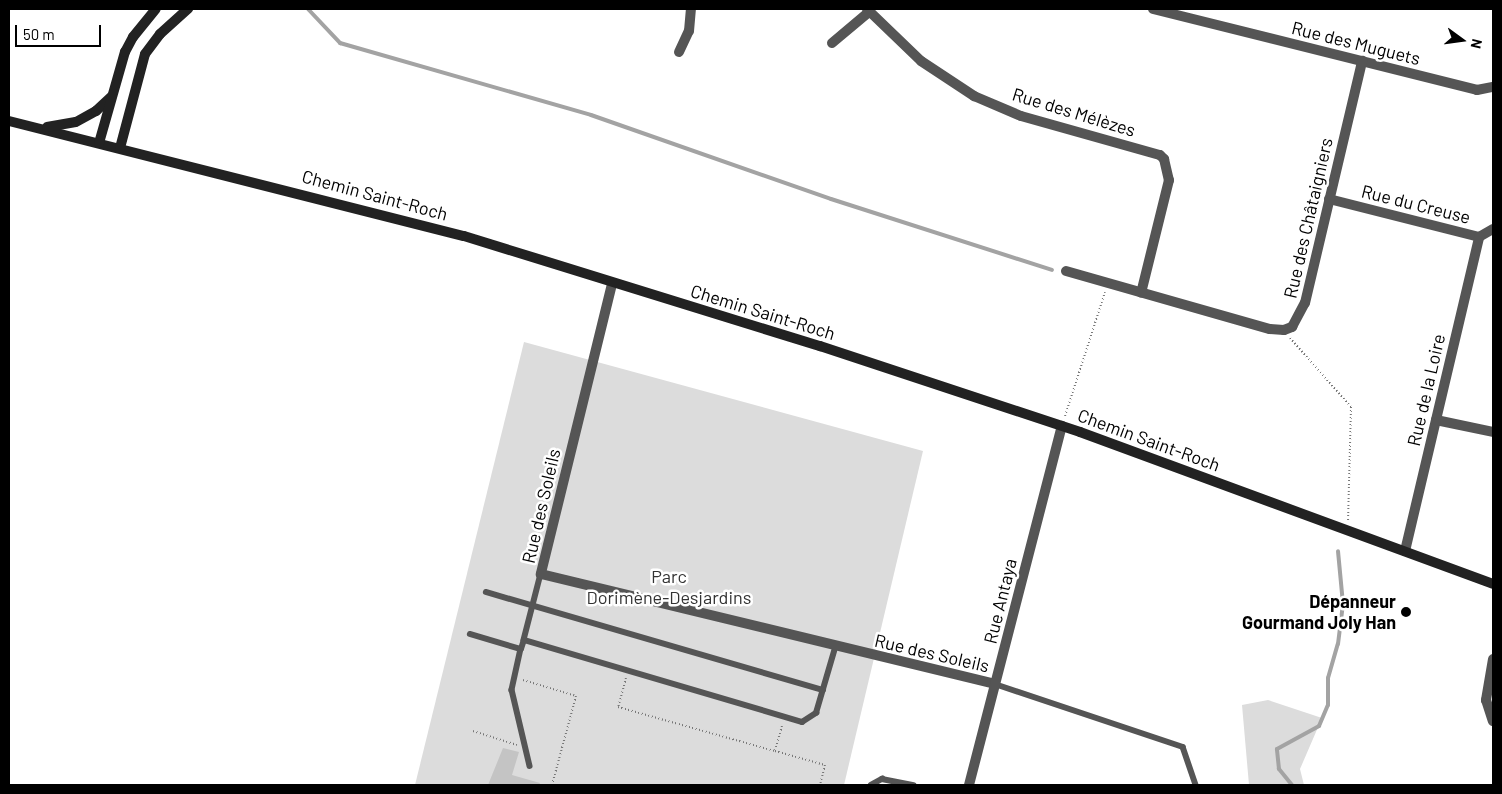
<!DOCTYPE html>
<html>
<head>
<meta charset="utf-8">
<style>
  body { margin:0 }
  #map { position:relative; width:1502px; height:794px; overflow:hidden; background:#fff; font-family:Barlow,sans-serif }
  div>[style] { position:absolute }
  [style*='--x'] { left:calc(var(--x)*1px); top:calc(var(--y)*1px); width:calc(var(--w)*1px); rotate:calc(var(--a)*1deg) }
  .green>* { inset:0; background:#dcdcdc }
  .stream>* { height:4px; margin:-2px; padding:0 2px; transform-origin:2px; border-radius:2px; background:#a3a3a3 }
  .building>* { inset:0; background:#c4c4c4 }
  .path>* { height:2px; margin-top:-1px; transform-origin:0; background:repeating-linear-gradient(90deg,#777 0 1px,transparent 0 3.5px) }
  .lane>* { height:5.5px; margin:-2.75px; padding:0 2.75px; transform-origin:2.75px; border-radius:2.75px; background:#555 }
  .street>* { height:10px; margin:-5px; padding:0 5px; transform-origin:5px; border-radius:5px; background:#555 }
  .secondary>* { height:10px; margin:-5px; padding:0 5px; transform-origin:5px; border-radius:5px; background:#222 }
  .dots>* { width:14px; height:14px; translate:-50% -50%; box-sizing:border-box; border:2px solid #fff; border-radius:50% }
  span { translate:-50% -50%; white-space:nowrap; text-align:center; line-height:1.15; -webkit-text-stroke:5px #fff; paint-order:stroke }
  .street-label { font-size:18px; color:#000 }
  .park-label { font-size:18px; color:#333 }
  .poi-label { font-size:18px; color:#000; font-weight:700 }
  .right { translate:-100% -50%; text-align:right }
  .frame { position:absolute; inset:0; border:10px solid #000; pointer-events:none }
  .north { position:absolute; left:1437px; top:15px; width:50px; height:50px; -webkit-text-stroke:4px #fff; paint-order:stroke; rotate:104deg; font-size:14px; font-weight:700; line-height:20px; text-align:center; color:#000 }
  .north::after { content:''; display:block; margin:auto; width:18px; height:22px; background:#000; clip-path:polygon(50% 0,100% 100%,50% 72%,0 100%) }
  .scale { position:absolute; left:15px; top:25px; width:86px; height:22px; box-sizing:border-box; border:2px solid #000; border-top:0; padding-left:6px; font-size:15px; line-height:18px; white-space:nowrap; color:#000; -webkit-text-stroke:4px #fff; paint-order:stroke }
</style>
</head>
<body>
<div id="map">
  <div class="green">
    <i style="clip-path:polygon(524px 342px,923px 451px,844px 785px,415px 785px)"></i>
    <i style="clip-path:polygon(1268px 700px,1322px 718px,1300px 769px,1304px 785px,1249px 785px,1242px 705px)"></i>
  </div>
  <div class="stream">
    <i style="--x:308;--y:9;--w:47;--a:46.7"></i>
    <i style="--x:340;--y:43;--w:261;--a:16"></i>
    <i style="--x:591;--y:115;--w:254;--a:19.3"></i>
    <i style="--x:831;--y:199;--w:232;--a:17.8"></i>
    <i style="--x:1292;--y:785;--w:21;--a:-129"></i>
    <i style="--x:1279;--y:769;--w:20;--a:-96"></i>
    <i style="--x:1277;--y:749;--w:48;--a:-28.7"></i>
    <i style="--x:1319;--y:726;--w:23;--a:-67"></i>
    <i style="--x:1328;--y:705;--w:27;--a:-90"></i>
    <i style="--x:1328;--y:678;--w:35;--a:-74"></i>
    <i style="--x:1338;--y:644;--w:40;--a:-82.9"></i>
    <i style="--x:1343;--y:604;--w:53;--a:-95.4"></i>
  </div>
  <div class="building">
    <i style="clip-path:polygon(503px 748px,519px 752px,512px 775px,540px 783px,539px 785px,488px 785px)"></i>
  </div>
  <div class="path">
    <i style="--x:1290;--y:338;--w:92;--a:48.5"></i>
    <i style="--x:1351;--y:407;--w:114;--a:91.5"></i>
    <i style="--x:1065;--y:416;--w:130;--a:-72.1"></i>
    <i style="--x:626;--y:678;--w:30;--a:105"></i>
    <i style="--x:618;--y:707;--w:163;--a:15.7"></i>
    <i style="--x:523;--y:680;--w:55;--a:16.8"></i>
    <i style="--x:576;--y:696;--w:92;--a:105.1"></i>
    <i style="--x:782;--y:726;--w:26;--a:106"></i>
    <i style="--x:775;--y:751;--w:52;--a:15.6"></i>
    <i style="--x:825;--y:765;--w:21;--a:104"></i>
    <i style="--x:473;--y:731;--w:46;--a:17.7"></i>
  </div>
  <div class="lane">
    <i style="--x:541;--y:574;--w:68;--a:104.4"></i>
    <i style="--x:524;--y:640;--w:290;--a:16.4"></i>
    <i style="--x:802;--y:722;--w:17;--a:-33"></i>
    <i style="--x:816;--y:713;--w:68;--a:-73.7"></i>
    <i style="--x:486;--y:592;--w:351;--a:16.2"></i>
    <i style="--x:470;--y:634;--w:53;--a:16.4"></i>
    <i style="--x:521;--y:649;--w:9;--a:-72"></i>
    <i style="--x:521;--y:649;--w:42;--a:102.4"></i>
    <i style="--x:512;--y:690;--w:78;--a:76.7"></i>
    <i style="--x:995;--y:684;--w:198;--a:18.5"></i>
    <i style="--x:1183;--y:747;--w:40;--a:71.1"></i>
    <i style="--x:871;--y:785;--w:13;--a:-29"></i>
    <i style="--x:882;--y:779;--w:32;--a:11"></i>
  </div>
  <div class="street">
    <i style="--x:867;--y:9;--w:75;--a:43.9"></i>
    <i style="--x:921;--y:61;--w:64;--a:33.4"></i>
    <i style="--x:974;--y:96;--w:51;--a:23.1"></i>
    <i style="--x:1021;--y:116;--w:144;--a:15.7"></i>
    <i style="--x:1160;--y:155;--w:6;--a:45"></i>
    <i style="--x:1164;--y:159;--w:22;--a:77"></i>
    <i style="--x:1169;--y:180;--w:116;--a:103.9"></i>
    <i style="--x:1153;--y:9;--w:334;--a:14"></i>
    <i style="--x:1477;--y:90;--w:16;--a:-11"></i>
    <i style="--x:832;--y:43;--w:48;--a:-40"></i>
    <i style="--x:679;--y:52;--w:23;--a:-65"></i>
    <i style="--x:689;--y:31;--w:22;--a:-85"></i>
    <i style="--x:1329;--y:199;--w:155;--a:14.2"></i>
    <i style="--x:1479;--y:237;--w:16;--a:-30"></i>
    <i style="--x:1066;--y:271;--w:212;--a:15.9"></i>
    <i style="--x:1270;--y:329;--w:14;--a:4"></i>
    <i style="--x:1284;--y:330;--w:9;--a:-21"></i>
    <i style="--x:1292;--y:327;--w:27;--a:-62"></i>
    <i style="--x:1305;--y:303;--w:249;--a:-76.7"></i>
    <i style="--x:612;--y:284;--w:299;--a:103.8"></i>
    <i style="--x:541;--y:574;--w:467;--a:13.6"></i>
    <i style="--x:1436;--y:420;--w:58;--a:11.9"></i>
    <i style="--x:1405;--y:551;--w:323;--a:-76.7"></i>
    <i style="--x:1493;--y:659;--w:42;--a:99.7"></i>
    <i style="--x:1486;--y:700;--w:22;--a:72"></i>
    <i style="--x:969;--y:785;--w:371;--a:-75.5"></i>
  </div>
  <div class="secondary">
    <i style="--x:9;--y:121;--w:469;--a:14.2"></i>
    <i style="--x:464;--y:236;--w:373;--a:17.2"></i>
    <i style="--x:820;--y:346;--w:274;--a:18.3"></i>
    <i style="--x:1080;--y:432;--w:440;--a:20.2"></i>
    <i style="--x:47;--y:127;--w:29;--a:-10"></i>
    <i style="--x:76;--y:122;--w:23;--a:-29"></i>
    <i style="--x:96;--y:111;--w:21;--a:-43"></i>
    <i style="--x:99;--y:143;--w:95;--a:-74.1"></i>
    <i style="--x:125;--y:52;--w:17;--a:-62"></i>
    <i style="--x:133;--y:37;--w:36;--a:-51"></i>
    <i style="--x:120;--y:148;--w:97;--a:-75.1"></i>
    <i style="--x:145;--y:54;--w:25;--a:-53"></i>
    <i style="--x:160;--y:34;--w:38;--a:-42"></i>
  </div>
  <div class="dots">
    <i style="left:1406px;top:612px;background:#000"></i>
  </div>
  <div class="street-label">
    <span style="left:1356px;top:43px;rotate:14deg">Rue des Muguets</span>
    <span style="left:1074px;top:112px;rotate:17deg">Rue des Mélèzes</span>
    <span style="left:375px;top:195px;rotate:15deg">Chemin Saint-Roch</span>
    <span style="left:1416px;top:204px;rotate:14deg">Rue du Creuse</span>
    <span style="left:1308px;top:218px;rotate:-77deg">Rue des Châtaigniers</span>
    <span style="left:763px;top:312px;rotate:17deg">Chemin Saint-Roch</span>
    <span style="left:1426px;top:390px;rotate:-77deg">Rue de la Loire</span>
    <span style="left:1149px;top:440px;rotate:20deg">Chemin Saint-Roch</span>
    <span style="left:541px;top:506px;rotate:-77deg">Rue des Soleils</span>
    <span style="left:1000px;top:601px;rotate:-76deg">Rue Antaya</span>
    <span style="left:932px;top:653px;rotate:13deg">Rue des Soleils</span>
  </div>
  <div class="park-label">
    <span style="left:669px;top:587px">Parc<br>Dorimène-Desjardins</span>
  </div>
  <div class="poi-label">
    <span class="right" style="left:1396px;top:612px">Dépanneur<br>Gourmand Joly Han</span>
  </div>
  <div class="frame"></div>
  <div class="north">N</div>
  <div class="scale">50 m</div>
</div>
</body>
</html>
